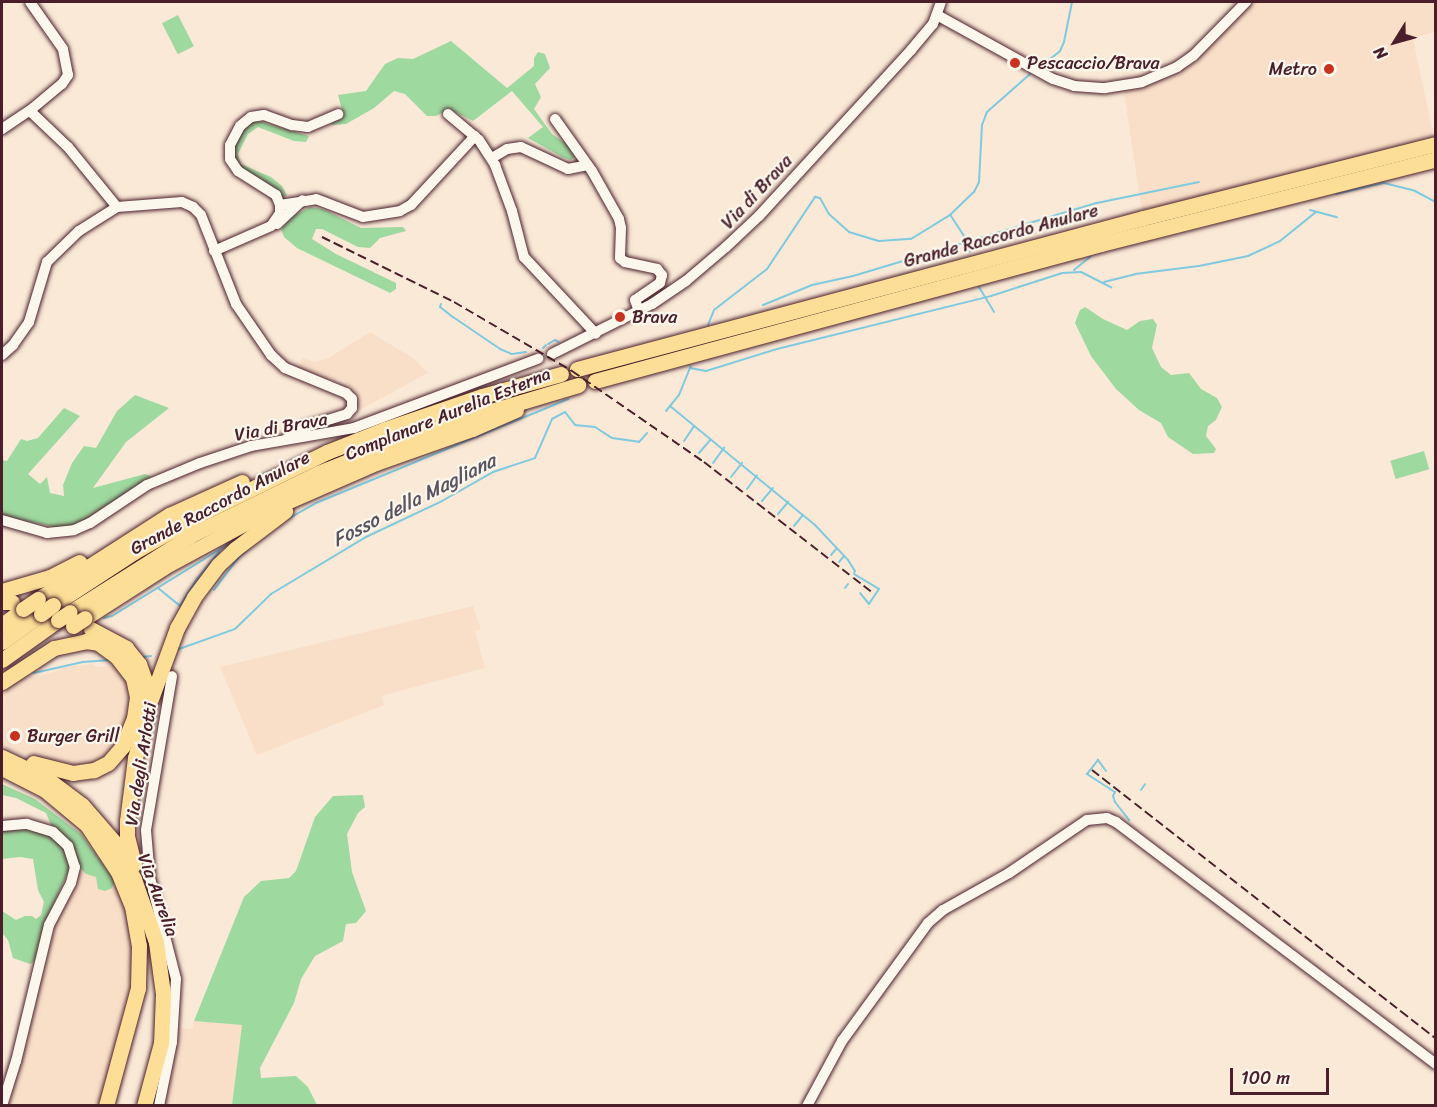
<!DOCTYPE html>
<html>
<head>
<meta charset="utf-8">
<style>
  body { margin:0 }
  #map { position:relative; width:1437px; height:1107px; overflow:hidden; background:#fae9d7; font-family:Sriracha,sans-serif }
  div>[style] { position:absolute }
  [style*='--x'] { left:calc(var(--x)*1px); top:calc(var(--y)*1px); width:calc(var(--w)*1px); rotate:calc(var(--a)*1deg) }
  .built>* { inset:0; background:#f9dfc8 }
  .green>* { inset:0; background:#9ed99f; transform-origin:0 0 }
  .stream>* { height:2px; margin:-1px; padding:0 1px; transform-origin:1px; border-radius:1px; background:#7fcadf }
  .roads { filter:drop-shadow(0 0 2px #4a1f2b) drop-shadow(0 0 2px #4a1f2b) }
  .minor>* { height:10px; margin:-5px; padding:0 5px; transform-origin:5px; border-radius:5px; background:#fbf7ec }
  .highway>* { height:15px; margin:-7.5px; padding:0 7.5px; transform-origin:7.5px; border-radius:7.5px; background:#fdde96 }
  .rail>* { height:2px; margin-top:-1px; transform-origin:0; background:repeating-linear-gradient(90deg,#4a1f2b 0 9px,transparent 0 13.5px) }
  .bridges { filter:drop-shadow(0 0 2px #4a1f2b) drop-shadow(0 0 2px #4a1f2b) }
  .highway-bridge>* { height:15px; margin:-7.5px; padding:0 7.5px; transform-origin:7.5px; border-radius:7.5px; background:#fdde96 }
  .dots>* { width:16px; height:16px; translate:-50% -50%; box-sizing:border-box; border:3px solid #fbf7ec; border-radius:50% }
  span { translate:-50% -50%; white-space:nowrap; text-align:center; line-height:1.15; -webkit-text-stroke:4.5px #fbf7ec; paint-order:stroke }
  .poi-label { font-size:18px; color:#4a1f2b }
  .left { translate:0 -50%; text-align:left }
  .right { translate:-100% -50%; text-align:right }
  .street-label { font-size:18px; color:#4a1f2b }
  .water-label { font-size:20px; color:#5a5261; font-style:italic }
  .frame { position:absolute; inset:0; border:3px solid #4a1f2b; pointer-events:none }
  .north { position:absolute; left:1365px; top:12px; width:60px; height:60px; -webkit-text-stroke:4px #fbf7ec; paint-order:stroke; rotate:233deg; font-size:16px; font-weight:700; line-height:24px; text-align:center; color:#4a1f2b }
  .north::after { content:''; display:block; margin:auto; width:21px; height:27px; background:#4a1f2b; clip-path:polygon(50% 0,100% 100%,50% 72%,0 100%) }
  .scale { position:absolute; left:1230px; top:1068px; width:99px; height:27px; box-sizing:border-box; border:3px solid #4a1f2b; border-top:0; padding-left:8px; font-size:18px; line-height:21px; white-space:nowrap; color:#4a1f2b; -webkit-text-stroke:4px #fbf7ec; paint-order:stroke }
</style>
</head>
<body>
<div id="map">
  <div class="built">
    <i style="clip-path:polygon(1246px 2px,1435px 2px,1435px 32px,1413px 38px,1435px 144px,1143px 218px,1123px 86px,1171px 70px)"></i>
    <i style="clip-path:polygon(370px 332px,413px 358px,428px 373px,352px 414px,357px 399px,344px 380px,325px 377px,323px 380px,297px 369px,303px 358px,315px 362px,328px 358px)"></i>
    <i style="clip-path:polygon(473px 606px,481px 629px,475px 631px,485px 668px,381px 696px,384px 705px,257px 755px,220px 667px)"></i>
    <i style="clip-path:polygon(92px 664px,98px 667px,118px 665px,124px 672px,132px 695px,127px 725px,108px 756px,86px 768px,51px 765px,2px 747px,2px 689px,18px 678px,40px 676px,67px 667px)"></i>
    <i style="clip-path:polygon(80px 868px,86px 874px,115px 881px,129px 914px,134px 983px,100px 1105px,5px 1106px,51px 927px)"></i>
    <i style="clip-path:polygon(194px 1021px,242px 1025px,232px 1105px,163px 1106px,177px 1028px,192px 1029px)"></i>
  </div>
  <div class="green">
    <i style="left:178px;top:15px;width:35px;height:18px;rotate:63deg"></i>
    <i style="clip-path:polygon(451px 41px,507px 88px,534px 66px,534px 58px,538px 52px,545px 54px,550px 68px,535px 84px,541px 97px,534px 109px,552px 134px,568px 145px,575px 157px,571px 160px,564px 158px,528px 138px,543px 127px,512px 91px,473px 121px,450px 109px,436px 116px,427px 116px,405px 94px,394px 91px,374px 108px,346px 124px,332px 125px,330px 121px,342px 110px,338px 95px,366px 91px,385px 64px,398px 58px,413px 59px)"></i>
    <i style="clip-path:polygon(255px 120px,309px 136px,306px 142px,294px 141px,258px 127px,248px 134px,238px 154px,241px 164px,271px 177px,282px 186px,287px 195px,280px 198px,233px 163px,236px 138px,242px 127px)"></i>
    <i style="clip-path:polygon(310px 207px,323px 209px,361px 228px,403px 227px,406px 231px,380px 238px,370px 248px,358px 247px,322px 229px,316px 229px,312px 239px,336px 254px,396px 283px,396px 289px,390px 293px,297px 248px,284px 237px,281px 229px,293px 216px)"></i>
    <i style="clip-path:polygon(1085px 307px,1103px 319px,1127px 330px,1140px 321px,1153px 319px,1157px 325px,1152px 348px,1161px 367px,1171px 375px,1189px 373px,1201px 389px,1217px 398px,1222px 407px,1216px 420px,1208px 426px,1206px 436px,1216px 449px,1214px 453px,1193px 454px,1168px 437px,1161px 423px,1139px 410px,1116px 389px,1091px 356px,1075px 323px,1080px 310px)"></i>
    <i style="clip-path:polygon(135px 395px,169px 408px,126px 442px,93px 488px,145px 474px,151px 476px,135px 491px,85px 520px,64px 529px,2px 516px,2px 460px,7px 461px,21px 439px,27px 441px,38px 438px,64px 408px,80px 416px,28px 474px,40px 484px,47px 477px,50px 493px,64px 496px,63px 485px,72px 463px,84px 446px,96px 448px,117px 411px)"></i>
    <i style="left:1424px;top:451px;width:19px;height:35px;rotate:74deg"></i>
    <i style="clip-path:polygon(2px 784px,35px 799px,81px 834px,115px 881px,112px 888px,105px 891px,98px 889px,96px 877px,86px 874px,80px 868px,72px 847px,51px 825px,46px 813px,16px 798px,2px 795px)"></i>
    <i style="clip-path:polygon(363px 795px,365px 807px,358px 813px,347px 834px,352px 872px,366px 911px,356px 923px,346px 924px,343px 941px,315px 956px,301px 979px,294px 1003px,260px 1068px,261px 1078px,296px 1076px,308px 1087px,317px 1105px,232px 1105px,242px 1025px,194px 1021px,244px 897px,261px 881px,289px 878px,296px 871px,315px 817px,333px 796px)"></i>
    <i style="clip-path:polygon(8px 829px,28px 830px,52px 836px,60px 841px,72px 864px,45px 923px,37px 959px,30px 964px,13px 958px,8px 940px,2px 933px,2px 911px,16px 920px,25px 916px,32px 916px,36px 919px,41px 915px,44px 902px,38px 890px,33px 859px,20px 857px,2px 859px,2px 831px)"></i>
  </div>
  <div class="stream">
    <i style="--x:1041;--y:66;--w:24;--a:-38"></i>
    <i style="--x:1060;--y:51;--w:10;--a:-66"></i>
    <i style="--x:1064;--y:42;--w:41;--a:-78.7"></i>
    <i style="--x:1336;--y:194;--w:49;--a:-12.9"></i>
    <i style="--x:1384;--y:183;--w:32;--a:14"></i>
    <i style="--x:1415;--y:191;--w:24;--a:28"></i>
    <i style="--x:1310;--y:210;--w:28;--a:15"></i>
    <i style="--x:951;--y:216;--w:30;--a:57"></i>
    <i style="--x:967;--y:241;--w:11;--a:75"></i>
    <i style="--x:1074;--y:270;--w:21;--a:-39"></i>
    <i style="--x:1104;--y:282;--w:32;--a:-14"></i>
    <i style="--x:1135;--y:274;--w:64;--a:-7.1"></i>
    <i style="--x:1199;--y:266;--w:50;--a:-11.5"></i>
    <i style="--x:1248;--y:256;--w:35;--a:-25"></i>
    <i style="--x:1280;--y:241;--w:46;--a:-38.9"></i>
    <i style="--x:979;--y:287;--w:29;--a:59"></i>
    <i style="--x:441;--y:304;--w:3;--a:108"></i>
    <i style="--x:440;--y:307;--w:16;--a:38"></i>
    <i style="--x:453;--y:317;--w:57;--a:34.2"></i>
    <i style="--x:500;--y:349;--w:13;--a:23"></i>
    <i style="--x:512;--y:354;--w:14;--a:-8"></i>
    <i style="--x:763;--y:305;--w:53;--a:-22.2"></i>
    <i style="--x:812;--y:285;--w:42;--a:-12.4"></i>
    <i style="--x:853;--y:276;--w:255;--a:-16.7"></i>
    <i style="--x:1097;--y:203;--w:104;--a:-11.6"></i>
    <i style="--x:708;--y:325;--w:16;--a:-68"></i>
    <i style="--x:714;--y:310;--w:67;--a:-37.7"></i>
    <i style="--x:767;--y:269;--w:87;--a:-56.3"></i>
    <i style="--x:815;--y:197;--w:5;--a:11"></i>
    <i style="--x:820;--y:198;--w:18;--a:61"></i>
    <i style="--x:829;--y:214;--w:27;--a:42"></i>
    <i style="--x:849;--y:232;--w:31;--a:17"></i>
    <i style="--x:879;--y:241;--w:32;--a:-4"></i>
    <i style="--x:911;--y:239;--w:46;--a:-31.6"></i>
    <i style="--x:950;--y:215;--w:33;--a:-44"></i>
    <i style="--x:974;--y:192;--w:11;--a:-63"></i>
    <i style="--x:979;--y:182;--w:57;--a:-87"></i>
    <i style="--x:982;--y:125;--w:14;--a:-69"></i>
    <i style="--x:987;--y:112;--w:57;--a:-41.5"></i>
    <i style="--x:548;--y:344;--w:8;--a:-30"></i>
    <i style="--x:555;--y:340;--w:4;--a:27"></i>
    <i style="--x:543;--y:348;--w:4;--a:-45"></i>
    <i style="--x:690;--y:368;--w:16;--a:11"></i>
    <i style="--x:706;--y:371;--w:74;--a:-17.2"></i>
    <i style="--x:777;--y:349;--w:220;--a:-13.9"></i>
    <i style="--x:991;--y:296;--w:75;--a:-17.9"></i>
    <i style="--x:1062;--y:273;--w:19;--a:-3"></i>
    <i style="--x:1081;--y:272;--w:34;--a:27"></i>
    <i style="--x:670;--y:406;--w:188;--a:39.4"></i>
    <i style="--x:815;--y:525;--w:48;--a:46.7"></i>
    <i style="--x:848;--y:560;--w:13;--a:58"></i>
    <i style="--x:855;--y:571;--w:2;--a:117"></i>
    <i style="--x:666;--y:411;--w:21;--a:-51"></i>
    <i style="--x:679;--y:395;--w:31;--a:-68"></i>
    <i style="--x:684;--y:441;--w:18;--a:-56"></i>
    <i style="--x:699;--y:453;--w:18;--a:-49"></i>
    <i style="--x:713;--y:463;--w:19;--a:-54"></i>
    <i style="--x:731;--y:477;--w:18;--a:-52"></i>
    <i style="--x:747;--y:489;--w:17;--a:-54"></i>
    <i style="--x:762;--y:501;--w:17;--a:-50"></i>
    <i style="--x:778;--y:514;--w:16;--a:-50"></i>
    <i style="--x:279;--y:524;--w:43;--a:-29.6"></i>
    <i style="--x:316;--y:503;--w:273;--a:-22.4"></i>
    <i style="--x:794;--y:526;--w:14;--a:-51"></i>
    <i style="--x:831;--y:555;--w:9;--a:-49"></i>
    <i style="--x:839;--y:562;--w:8;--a:-50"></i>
    <i style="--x:854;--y:574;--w:29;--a:31"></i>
    <i style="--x:879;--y:589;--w:18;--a:124"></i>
    <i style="--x:869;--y:604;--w:14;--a:-129"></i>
    <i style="--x:158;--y:588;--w:28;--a:39"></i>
    <i style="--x:180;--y:606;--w:32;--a:-58"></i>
    <i style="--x:197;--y:579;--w:36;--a:-51"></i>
    <i style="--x:845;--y:588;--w:5;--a:-53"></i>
    <i style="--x:214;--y:590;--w:39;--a:-53"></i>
    <i style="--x:237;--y:559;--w:25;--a:-42"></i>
    <i style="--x:104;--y:618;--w:8;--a:-14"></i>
    <i style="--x:112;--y:616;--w:145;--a:-31.7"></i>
    <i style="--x:179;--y:649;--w:59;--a:-19.7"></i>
    <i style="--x:235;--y:629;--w:50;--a:-44.2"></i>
    <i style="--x:271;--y:594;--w:111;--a:-31"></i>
    <i style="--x:366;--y:537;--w:84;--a:-25.3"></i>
    <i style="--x:442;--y:501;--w:59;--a:-29.6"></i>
    <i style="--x:493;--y:472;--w:44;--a:-18.4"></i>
    <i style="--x:535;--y:458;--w:43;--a:-66.4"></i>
    <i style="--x:552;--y:419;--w:15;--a:-28"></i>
    <i style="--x:565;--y:412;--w:16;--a:52"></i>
    <i style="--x:575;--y:425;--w:20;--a:6"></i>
    <i style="--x:595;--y:427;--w:20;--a:33"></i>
    <i style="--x:612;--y:438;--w:27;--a:8"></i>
    <i style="--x:639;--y:442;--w:12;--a:-48"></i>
    <i style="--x:141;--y:657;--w:10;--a:-6"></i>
    <i style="--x:34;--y:673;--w:50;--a:-12.7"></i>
    <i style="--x:83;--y:662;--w:28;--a:-4"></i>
    <i style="--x:1106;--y:771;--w:14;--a:-126"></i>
    <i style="--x:1098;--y:760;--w:18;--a:128"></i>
    <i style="--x:1087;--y:774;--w:33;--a:33"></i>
    <i style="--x:1115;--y:792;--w:4;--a:117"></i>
    <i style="--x:1113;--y:796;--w:6;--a:72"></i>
    <i style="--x:1115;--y:802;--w:23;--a:52"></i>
    <i style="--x:1141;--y:790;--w:7;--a:-56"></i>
  </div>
  <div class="roads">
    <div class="minor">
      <i style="--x:937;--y:15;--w:132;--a:28.9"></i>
      <i style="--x:1053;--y:79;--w:22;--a:18"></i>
      <i style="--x:1074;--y:86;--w:31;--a:4"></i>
      <i style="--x:1105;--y:88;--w:37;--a:-9"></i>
      <i style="--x:1142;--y:82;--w:38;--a:-23"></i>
      <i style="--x:1177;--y:67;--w:19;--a:-35"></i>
      <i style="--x:1193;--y:56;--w:76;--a:-45.5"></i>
      <i style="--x:30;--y:111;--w:52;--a:43.5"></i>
      <i style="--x:68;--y:147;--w:77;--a:50.8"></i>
      <i style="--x:448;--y:114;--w:40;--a:40"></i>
      <i style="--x:479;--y:140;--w:30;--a:57"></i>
      <i style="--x:495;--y:165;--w:49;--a:69.7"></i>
      <i style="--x:512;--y:211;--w:48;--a:75.4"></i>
      <i style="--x:524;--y:257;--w:105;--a:46.9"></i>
      <i style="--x:555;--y:119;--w:64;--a:54.6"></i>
      <i style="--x:592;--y:171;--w:55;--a:60.6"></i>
      <i style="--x:619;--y:219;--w:9;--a:77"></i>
      <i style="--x:621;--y:228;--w:30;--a:92"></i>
      <i style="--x:620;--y:258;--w:6;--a:39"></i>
      <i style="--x:625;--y:262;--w:33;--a:12"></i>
      <i style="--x:657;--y:269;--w:8;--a:50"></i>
      <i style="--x:662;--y:275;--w:8;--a:104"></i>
      <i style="--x:660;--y:283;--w:30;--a:146"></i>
      <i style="--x:635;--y:300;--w:12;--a:70"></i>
      <i style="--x:2;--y:129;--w:37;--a:-34"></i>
      <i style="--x:33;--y:108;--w:38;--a:-40"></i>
      <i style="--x:62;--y:84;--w:11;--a:-56"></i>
      <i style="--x:68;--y:75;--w:26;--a:-101"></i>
      <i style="--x:63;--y:49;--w:57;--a:-125.1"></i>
      <i style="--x:492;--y:158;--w:17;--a:-31"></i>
      <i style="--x:507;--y:149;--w:14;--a:-8"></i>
      <i style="--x:521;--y:147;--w:52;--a:25.1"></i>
      <i style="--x:568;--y:169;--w:20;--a:-11"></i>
      <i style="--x:280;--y:205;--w:36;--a:-9"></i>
      <i style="--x:316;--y:199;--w:50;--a:21"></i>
      <i style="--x:363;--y:217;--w:37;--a:-9"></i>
      <i style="--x:400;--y:211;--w:13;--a:-29"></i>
      <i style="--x:411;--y:205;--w:94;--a:-47.2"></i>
      <i style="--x:277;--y:224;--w:35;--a:-43"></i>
      <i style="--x:214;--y:251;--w:62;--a:-23.7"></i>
      <i style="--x:271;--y:226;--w:16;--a:-55"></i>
      <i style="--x:280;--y:213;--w:8;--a:-90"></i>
      <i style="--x:280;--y:205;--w:11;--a:-112"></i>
      <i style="--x:276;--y:195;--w:45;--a:-147.7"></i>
      <i style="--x:238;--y:171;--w:14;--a:-124"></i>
      <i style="--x:230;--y:159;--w:14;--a:-90"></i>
      <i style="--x:230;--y:145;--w:21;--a:-62"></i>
      <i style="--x:240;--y:126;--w:14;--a:-39"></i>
      <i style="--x:251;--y:117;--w:13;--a:-9"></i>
      <i style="--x:264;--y:115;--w:30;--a:20"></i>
      <i style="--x:292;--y:125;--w:16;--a:7"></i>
      <i style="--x:308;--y:127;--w:33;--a:-23"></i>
      <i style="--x:552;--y:354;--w:112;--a:-26.6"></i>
      <i style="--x:652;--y:304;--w:41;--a:-34.1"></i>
      <i style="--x:686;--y:281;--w:52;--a:-40.4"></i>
      <i style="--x:726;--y:247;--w:45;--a:-43.2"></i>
      <i style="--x:759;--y:216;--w:225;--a:-47.5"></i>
      <i style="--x:911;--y:50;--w:34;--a:-50"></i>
      <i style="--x:933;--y:24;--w:23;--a:-70"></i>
      <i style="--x:2;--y:355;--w:15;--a:-42"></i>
      <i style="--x:13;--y:345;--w:28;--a:-55"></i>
      <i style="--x:29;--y:322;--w:63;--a:-73.3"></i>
      <i style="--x:47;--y:262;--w:45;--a:-44.1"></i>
      <i style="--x:79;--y:231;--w:45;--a:-32.3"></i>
      <i style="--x:117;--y:207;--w:65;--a:-4.4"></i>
      <i style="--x:182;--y:202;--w:12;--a:24"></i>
      <i style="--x:193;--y:207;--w:11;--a:45"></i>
      <i style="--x:201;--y:215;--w:96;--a:68.5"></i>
      <i style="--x:236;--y:304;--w:62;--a:55.5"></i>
      <i style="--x:271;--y:355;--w:19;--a:43"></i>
      <i style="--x:285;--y:368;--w:66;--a:22.3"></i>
      <i style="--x:346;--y:393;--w:8;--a:45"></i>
      <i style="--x:352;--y:399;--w:9;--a:90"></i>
      <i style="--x:352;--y:408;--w:8;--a:130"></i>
      <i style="--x:347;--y:414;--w:50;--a:162.6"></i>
      <i style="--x:299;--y:429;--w:16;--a:142"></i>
      <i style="--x:2;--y:520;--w:47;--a:16.1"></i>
      <i style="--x:47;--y:533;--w:27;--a:-6"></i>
      <i style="--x:74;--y:530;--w:17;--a:-24"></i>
      <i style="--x:90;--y:523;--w:69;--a:-33.7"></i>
      <i style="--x:147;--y:485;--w:57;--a:-22.5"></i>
      <i style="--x:200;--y:463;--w:54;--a:-18.4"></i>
      <i style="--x:251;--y:446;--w:105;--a:-9.9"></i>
      <i style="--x:354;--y:428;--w:197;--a:-20.6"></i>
      <i style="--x:2;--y:826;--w:25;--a:-5"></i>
      <i style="--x:27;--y:824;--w:27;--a:17"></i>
      <i style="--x:53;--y:832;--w:21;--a:43"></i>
      <i style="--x:68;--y:846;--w:22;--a:72"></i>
      <i style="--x:75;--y:867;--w:16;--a:104"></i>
      <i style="--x:71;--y:883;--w:47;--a:117.6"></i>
      <i style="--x:49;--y:925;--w:140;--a:103.6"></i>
      <i style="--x:16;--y:1061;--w:47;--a:107.3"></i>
      <i style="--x:159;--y:1106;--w:65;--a:-78.5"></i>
      <i style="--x:172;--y:1042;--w:63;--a:-86.4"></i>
      <i style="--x:176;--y:979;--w:104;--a:-104.4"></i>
      <i style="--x:150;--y:878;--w:48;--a:-94.8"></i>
      <i style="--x:146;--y:830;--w:156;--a:-80.4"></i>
      <i style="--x:807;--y:1106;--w:74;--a:-61.7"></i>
      <i style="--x:842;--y:1041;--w:146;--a:-53.9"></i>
      <i style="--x:928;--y:923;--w:20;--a:-41"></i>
      <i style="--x:943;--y:910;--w:76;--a:-29.3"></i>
      <i style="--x:1009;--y:873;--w:94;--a:-34.2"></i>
      <i style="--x:1087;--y:820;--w:20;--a:-6"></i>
      <i style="--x:1107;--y:818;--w:10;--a:24"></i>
      <i style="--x:1116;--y:822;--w:401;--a:37.1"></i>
    </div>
    <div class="highway">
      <i style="--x:577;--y:369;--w:586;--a:-14.94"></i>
      <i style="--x:1143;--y:218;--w:302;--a:-14.2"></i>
      <i style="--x:595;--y:381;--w:524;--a:-15.15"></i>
      <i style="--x:1101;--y:244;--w:346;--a:-14.2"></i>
      <i style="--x:2;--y:591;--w:50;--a:-16.3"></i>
      <i style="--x:50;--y:577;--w:33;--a:-27"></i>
      <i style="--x:38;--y:599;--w:156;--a:-32.7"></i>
      <i style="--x:169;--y:515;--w:80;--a:-24.3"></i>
      <i style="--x:2;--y:602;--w:10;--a:0"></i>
      <i style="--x:53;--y:605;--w:97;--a:-33.2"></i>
      <i style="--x:134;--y:552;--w:78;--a:-29.8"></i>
      <i style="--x:202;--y:513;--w:139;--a:-26"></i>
      <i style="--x:327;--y:452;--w:62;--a:-21.6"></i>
      <i style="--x:385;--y:429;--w:102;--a:-18.8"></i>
      <i style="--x:482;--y:396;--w:82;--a:-15.6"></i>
      <i style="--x:70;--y:612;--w:148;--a:-32.3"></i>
      <i style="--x:195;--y:533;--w:137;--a:-26"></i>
      <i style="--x:318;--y:473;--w:114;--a:-21.6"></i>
      <i style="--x:424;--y:431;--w:161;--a:-16.6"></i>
      <i style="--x:85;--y:618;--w:94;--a:-32.8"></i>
      <i style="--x:164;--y:567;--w:128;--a:-28.4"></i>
      <i style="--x:277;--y:506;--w:108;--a:-23.5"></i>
      <i style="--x:376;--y:463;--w:102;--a:-19.5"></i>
      <i style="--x:472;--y:429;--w:48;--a:-23.4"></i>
      <i style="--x:2;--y:625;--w:26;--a:-37"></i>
      <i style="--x:91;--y:629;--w:40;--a:28"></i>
      <i style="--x:126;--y:648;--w:21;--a:51"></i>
      <i style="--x:139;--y:664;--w:20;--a:70"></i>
      <i style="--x:146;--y:683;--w:27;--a:88"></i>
      <i style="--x:147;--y:710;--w:49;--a:104"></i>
      <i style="--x:135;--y:758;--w:64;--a:97.2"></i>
      <i style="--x:127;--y:821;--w:15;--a:90"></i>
      <i style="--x:127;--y:836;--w:29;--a:76"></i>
      <i style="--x:2;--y:642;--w:48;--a:-35.7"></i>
      <i style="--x:2;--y:660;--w:69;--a:-35.5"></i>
      <i style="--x:2;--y:682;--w:62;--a:-33.2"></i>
      <i style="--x:54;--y:648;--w:33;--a:-12"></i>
      <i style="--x:86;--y:641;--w:12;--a:9"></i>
      <i style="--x:98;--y:643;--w:22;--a:36"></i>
      <i style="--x:116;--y:656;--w:28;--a:52"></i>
      <i style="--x:133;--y:678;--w:19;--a:78"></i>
      <i style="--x:137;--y:697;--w:21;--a:98"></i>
      <i style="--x:134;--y:718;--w:31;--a:112"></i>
      <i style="--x:122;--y:747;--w:21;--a:131"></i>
      <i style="--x:108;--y:763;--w:16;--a:153"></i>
      <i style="--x:94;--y:770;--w:21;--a:172"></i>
      <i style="--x:73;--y:773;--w:41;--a:-166"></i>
      <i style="--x:151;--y:699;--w:76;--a:-69.9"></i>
      <i style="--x:177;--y:628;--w:35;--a:-61"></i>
      <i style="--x:194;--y:597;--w:40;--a:-53"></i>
      <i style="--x:218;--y:565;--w:23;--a:-43"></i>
      <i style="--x:235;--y:549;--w:63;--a:-37.2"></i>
      <i style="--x:2;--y:757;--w:49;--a:25.5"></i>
      <i style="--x:46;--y:778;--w:45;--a:36.9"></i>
      <i style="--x:82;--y:805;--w:50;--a:49"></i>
      <i style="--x:115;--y:843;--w:41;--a:62.2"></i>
      <i style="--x:134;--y:879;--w:67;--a:70.8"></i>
      <i style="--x:156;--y:942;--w:52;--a:82.3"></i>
      <i style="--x:163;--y:994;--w:49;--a:92.3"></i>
      <i style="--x:161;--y:1043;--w:65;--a:105.1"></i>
      <i style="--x:2;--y:768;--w:48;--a:27.1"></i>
      <i style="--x:45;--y:790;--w:55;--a:39.8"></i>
      <i style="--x:87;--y:825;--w:56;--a:56.6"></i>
      <i style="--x:118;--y:872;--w:37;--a:68"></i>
      <i style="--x:132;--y:906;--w:41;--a:80.1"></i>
      <i style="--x:139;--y:946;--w:42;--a:91.4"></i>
      <i style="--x:138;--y:988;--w:122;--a:105.2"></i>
    </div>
  </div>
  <div class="rail">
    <i style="--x:322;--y:237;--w:147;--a:26.2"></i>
    <i style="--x:454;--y:302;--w:137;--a:30.3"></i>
    <i style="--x:572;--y:371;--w:160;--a:34.6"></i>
    <i style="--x:704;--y:462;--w:215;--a:37.8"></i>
    <i style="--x:1092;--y:770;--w:437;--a:38"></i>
  </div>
  <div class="bridges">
    <div class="highway-bridge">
      <i style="--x:23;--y:609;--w:18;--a:-34"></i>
      <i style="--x:41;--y:614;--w:15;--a:-37"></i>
      <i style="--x:58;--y:620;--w:14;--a:-34"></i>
      <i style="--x:73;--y:626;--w:14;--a:-34"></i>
    </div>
  </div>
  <div class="dots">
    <i style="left:1015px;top:63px;background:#c8321e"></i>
    <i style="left:1329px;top:69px;background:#c8321e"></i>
    <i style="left:620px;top:317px;background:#c8321e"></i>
    <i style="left:15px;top:736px;background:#c8321e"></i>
  </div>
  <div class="poi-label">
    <span class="left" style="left:1027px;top:63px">Pescaccio/Brava</span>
    <span class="right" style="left:1317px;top:69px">Metro</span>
    <span class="left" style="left:632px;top:317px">Brava</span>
    <span class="left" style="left:27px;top:736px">Burger Grill</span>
  </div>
  <div class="street-label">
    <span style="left:757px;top:192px;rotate:-47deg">Via di Brava</span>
    <span style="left:1001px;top:236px;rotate:-15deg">Grande Raccordo Anulare</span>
    <span style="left:448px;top:414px;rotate:-22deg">Complanare Aurelia Esterna</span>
    <span style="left:281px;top:427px;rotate:-10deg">Via di Brava</span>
    <span style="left:220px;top:503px;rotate:-28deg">Grande Raccordo Anulare</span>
    <span style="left:141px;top:764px;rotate:-81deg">Via degli Arlotti</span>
    <span style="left:158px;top:895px;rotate:70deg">Via Aurelia</span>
  </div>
  <div class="water-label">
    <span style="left:414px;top:500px;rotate:-27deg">Fosso della Magliana</span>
  </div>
  <div class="frame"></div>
  <div class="north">N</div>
  <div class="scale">100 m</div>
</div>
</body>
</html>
